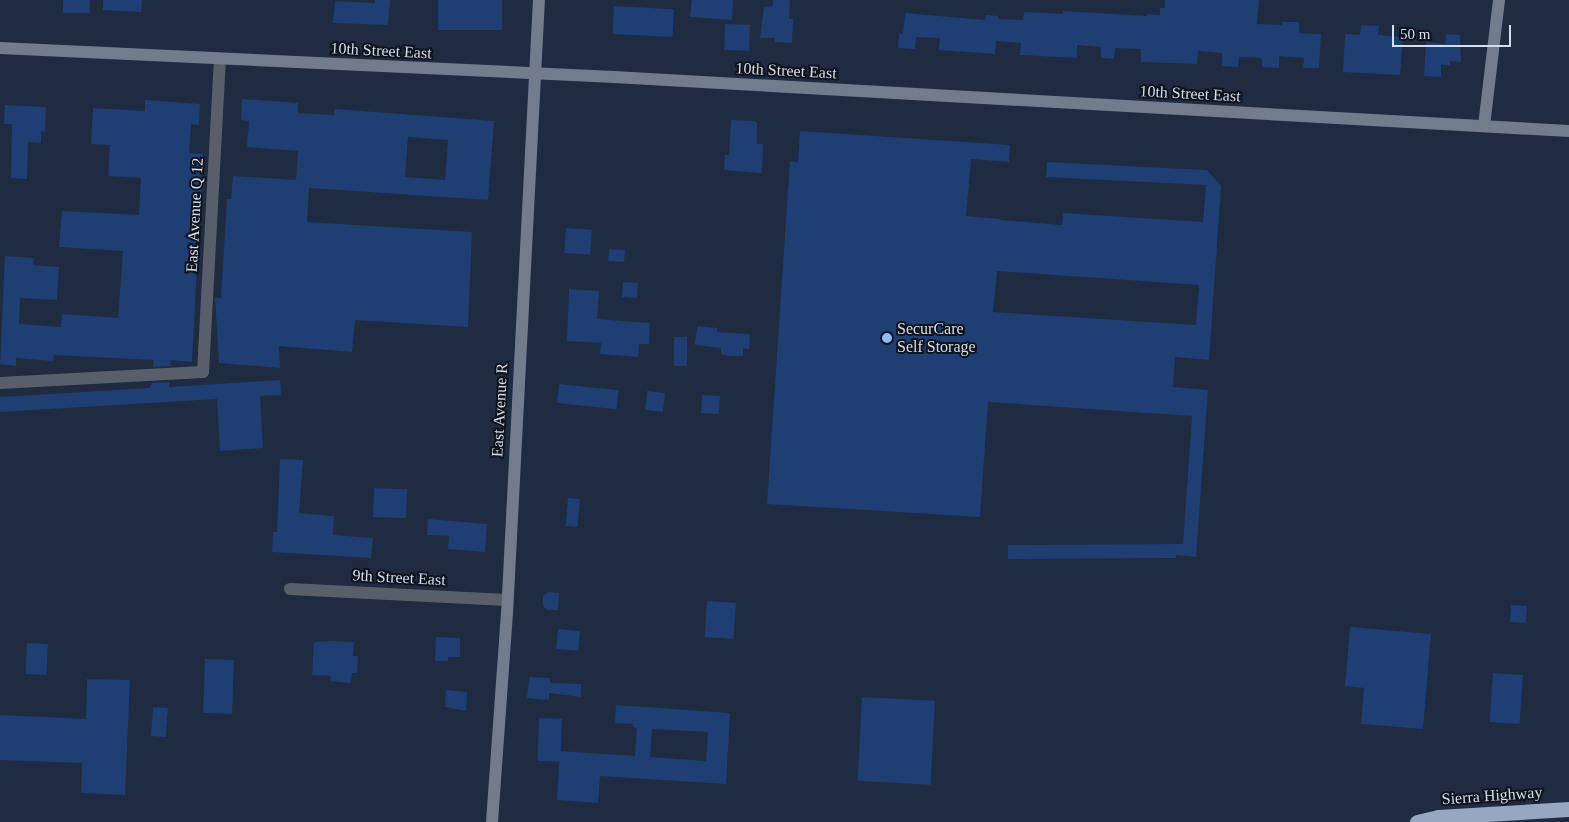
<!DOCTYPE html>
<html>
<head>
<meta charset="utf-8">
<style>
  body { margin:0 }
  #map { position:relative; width:1569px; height:822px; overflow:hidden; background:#1e2b40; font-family:"Times New Roman",serif }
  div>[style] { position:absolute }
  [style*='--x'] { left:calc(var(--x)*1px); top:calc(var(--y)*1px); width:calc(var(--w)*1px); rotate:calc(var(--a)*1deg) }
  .building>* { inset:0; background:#1f3e73; transform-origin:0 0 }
  .street>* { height:12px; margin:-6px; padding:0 6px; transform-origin:6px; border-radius:6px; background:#595f6a }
  .secondary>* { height:12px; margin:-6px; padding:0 6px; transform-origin:6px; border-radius:6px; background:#727c8d }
  .highway>* { height:15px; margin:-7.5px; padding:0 7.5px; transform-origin:7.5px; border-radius:7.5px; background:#97a7c1 }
  .dots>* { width:14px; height:14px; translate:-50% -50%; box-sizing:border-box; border:2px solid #0e131d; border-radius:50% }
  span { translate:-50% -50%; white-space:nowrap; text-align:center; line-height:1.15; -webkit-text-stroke:4px #0e131d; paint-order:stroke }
  .street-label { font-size:16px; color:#d6deec }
  .poi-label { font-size:16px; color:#d6deec }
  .left { translate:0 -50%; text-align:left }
  .scale { position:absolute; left:1392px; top:25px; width:119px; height:22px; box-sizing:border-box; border:2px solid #d6deec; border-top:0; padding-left:6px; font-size:15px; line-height:18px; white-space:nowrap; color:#d6deec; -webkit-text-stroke:4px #0e131d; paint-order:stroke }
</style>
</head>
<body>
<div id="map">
  <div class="building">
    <i style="left:63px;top:0;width:27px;height:13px"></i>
    <i style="clip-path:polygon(103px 0,142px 0,141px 12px,103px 10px)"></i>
    <i style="clip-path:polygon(375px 0,390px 0,388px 25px,333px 23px,335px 1px,375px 3px)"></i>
    <i style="left:438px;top:0;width:64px;height:30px"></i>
    <i style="clip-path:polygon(692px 0,733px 0,732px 20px,690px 17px)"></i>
    <i style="clip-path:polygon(773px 0,790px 0,789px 19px,793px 19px,792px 43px,775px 42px,775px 38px,760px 38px,764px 7px,773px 6px)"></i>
    <i style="clip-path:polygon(1165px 0,1259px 0,1257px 24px,1282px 25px,1282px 22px,1299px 22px,1299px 33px,1321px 34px,1319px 68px,1303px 68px,1304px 58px,1279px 56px,1279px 68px,1262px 67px,1262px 58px,1239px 57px,1238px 67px,1222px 66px,1222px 53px,1198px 51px,1197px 64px,1141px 62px,1141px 49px,1115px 48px,1114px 59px,1101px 58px,1101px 47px,1077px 45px,1077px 58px,1020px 55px,1021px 43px,996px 41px,995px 54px,939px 50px,940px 38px,916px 37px,915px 49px,898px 48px,899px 34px,903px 34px,905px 13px,985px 20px,986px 15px,998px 16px,998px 19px,1023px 20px,1024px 12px,1063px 14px,1063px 11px,1147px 16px,1147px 14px,1160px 15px,1160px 8px,1165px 8px)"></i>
    <i style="left:614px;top:6px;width:60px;height:28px;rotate:3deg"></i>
    <i style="left:725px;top:24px;width:25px;height:26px;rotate:2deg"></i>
    <i style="clip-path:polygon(1361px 25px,1379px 26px,1378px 35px,1403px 37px,1400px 75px,1343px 72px,1345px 34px,1360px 35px)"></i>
    <i style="clip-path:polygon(1446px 34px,1460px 35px,1461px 62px,1450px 61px,1450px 65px,1441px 65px,1441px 77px,1424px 76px,1426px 42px,1445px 44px)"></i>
    <i style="clip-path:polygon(evenodd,242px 99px,298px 103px,298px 113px,334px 115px,335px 109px,494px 121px,488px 200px,309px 188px,307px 222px,472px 232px,468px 327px,355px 320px,352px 352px,279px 346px,280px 368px,219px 363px,215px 298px,221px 298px,227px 199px,231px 199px,233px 176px,296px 180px,298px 151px,247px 147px,249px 121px,241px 120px,242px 99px,408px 137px,448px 140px,445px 180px,405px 177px,408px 137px)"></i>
    <i style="clip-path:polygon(145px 100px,200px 104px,199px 125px,191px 124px,189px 153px,203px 154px,192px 362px,171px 360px,170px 366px,153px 367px,154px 360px,54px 355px,53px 361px,16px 358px,16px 366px,0 364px,5px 256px,34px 258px,33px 265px,59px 267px,57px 300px,20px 298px,19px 324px,61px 327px,62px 314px,118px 318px,123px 251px,59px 247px,62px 211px,139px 215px,141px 178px,108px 176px,110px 145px,91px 144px,93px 108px,145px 111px)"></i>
    <i style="clip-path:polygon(5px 105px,46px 107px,45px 132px,41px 131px,41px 143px,28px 142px,27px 179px,11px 178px,12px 124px,4px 124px)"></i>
    <i style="clip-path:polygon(731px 120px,754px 121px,757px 123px,757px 144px,763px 144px,762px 173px,724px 170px,725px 155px,729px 155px)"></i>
    <i style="clip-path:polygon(evenodd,800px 131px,1010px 145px,1009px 162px,971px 159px,966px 216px,1000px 219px,1000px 220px,1062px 225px,1063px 213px,1203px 222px,1206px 185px,1046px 177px,1047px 162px,1207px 170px,1221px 186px,1209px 360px,1175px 357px,1173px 387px,1208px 390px,1196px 557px,1176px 555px,1176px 558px,1008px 559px,1008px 545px,1183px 544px,1192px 416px,988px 402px,980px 517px,767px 504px,790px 161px,798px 162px,800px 131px,997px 271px,1199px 285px,1196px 325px,993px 312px,997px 271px)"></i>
    <i style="left:566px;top:228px;width:26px;height:25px;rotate:4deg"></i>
    <i style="left:609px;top:249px;width:16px;height:12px;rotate:4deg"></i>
    <i style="left:623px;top:282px;width:15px;height:15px;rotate:4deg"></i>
    <i style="clip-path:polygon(569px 289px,599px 291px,597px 319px,650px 323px,649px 344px,639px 344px,638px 357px,600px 354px,601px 343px,567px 341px)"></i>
    <i style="clip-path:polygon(697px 326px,717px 328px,717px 332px,748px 334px,750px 335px,749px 349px,743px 348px,743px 356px,729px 356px,721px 354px,721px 348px,695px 345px)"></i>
    <i style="left:674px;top:337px;width:13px;height:29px"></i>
    <i style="clip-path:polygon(280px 380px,281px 395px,260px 396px,263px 448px,220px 451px,217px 399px,0 412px,0 397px,150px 388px,152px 383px,169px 382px,169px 387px)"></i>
    <i style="left:559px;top:384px;width:60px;height:19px;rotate:6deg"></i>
    <i style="left:647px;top:391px;width:18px;height:19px;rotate:6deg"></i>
    <i style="left:702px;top:395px;width:18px;height:18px;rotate:3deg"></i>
    <i style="clip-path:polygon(280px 459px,303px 460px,299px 513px,334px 516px,333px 535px,373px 538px,371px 558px,272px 552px,273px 532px,277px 532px)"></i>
    <i style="left:374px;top:488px;width:33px;height:29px;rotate:2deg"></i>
    <i style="left:568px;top:498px;width:12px;height:28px;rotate:5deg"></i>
    <i style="clip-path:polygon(428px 519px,487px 524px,485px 552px,448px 549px,449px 536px,427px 535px)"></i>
    <i style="clip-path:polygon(548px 592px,559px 593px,558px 610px,547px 610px,543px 606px,543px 596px)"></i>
    <i style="left:707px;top:601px;width:29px;height:36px;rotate:4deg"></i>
    <i style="left:1511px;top:605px;width:16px;height:17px;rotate:4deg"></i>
    <i style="clip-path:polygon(1350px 627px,1431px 634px,1423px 729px,1361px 724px,1364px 688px,1345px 686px)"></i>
    <i style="left:558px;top:629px;width:22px;height:20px;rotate:5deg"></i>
    <i style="clip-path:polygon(436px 637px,460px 638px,460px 657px,448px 657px,448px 661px,435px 661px)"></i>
    <i style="clip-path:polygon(333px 641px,354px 642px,353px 656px,358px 656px,357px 673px,352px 673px,351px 683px,330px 681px,331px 676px,312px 675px,314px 642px)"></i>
    <i style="left:27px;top:643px;width:21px;height:31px;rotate:3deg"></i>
    <i style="left:205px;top:659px;width:29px;height:54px;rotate:2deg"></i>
    <i style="left:1493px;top:673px;width:30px;height:49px;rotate:4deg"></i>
    <i style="clip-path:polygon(529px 677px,550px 678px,550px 683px,581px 684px,581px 697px,549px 693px,549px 700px,527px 698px)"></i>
    <i style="clip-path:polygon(87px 679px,130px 680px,125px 795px,81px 793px,82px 763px,0 760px,0 715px,86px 719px)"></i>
    <i style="clip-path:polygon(446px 690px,467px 692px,466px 711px,445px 707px)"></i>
    <i style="left:862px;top:697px;width:73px;height:84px;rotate:3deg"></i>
    <i style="clip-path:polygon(evenodd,616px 705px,730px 713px,726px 784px,600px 776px,598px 803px,557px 800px,560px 751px,635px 756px,637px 728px,633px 727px,633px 724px,615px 723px,616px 705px,652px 729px,708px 732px,706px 761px,650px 757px,652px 729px)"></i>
    <i style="left:153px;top:707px;width:15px;height:29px;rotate:4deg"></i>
    <i style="left:539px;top:718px;width:23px;height:43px;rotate:2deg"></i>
  </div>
  <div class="street">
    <i style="--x:0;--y:383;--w:203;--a:-3.1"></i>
    <i style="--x:203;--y:372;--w:313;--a:-86.9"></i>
    <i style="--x:290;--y:589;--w:217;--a:2.9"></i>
  </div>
  <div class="secondary">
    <i style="--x:0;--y:48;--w:615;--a:2.7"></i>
    <i style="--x:614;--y:77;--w:957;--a:3.24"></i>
    <i style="--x:1484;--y:126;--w:127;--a:-83.2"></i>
    <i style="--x:492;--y:822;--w:209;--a:-85.9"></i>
    <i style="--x:507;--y:614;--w:615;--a:-87.02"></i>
  </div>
  <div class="highway">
    <i style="--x:1417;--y:822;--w:22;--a:-13"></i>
    <i style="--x:1438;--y:817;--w:131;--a:-3.5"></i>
  </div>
  <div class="dots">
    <i style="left:887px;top:338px;background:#8fb8fd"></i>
  </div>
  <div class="street-label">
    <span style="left:381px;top:51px;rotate:3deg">10th Street East</span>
    <span style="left:786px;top:71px;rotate:3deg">10th Street East</span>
    <span style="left:1190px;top:94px;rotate:3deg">10th Street East</span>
    <span style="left:195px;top:215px;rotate:-87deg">East Avenue Q 12</span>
    <span style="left:500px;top:410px;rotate:-87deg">East Avenue R</span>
    <span style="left:399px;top:578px;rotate:3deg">9th Street East</span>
    <span style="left:1492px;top:796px;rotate:-4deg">Sierra Highway</span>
  </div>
  <div class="poi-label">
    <span class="left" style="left:897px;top:338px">SecurCare<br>Self Storage</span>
  </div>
  <div class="scale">50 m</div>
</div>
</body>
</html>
